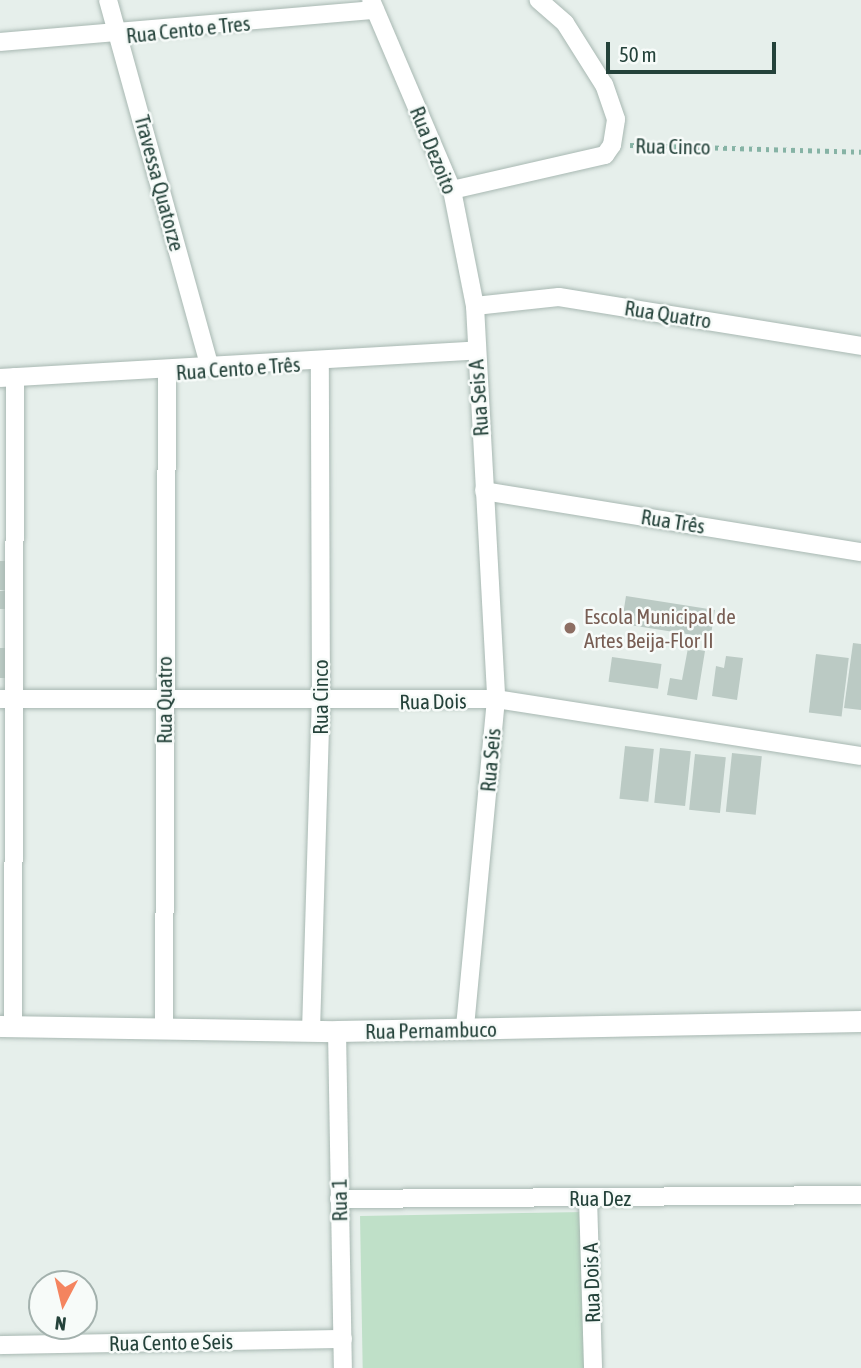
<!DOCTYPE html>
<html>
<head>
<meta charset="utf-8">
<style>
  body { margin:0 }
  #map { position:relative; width:861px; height:1368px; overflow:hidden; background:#e6efeb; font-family:"Asap Condensed",sans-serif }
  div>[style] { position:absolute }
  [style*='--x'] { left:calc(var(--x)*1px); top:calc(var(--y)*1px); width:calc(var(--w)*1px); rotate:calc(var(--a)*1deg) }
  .green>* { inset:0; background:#bfe0c8; transform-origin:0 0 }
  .building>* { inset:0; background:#bbcac4; transform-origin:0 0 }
  .path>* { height:4.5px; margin-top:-2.25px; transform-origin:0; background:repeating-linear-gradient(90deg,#86b3a5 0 3.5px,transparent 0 8.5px) }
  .roads { filter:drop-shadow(0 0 2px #a8b8b2) drop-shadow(0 0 2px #a8b8b2) }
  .minor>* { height:18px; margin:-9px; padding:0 9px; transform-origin:9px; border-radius:9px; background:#fff }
  .tertiary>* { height:21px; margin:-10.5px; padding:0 10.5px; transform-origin:10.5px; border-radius:10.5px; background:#fff }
  .dots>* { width:19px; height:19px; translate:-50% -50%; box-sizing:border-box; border:4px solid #f7fbf9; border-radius:50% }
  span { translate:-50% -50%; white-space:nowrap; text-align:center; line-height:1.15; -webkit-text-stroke:5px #f7fbf9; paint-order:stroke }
  .street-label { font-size:21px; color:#24423a }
  .education-label { font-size:21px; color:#785e54 }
  .left { translate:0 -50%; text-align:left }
  .north { position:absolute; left:28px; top:1270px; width:70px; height:70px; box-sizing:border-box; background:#f7fbf9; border:2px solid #a3b1ad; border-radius:50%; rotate:187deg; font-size:19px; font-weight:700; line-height:28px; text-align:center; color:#24423a }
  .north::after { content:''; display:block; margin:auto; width:24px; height:32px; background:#f4845f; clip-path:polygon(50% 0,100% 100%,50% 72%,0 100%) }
  .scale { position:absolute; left:606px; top:42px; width:170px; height:32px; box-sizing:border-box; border:4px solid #24423a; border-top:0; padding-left:9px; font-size:21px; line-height:24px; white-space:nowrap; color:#24423a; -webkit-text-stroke:5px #f7fbf9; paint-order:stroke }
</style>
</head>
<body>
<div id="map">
  <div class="green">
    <i style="left:585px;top:1212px;width:156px;height:225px;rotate:89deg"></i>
  </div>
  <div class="building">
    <i style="left:0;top:561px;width:8px;height:29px"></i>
    <i style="left:0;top:591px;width:11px;height:18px"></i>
    <i style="left:626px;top:596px;width:90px;height:28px;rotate:9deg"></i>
    <i style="clip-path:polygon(853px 643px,861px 644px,861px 710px,844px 708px)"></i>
    <i style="left:0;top:648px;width:6px;height:30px"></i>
    <i style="clip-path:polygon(688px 648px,705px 651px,697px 700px,667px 695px,670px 678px,682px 680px)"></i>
    <i style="left:816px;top:654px;width:33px;height:59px;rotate:7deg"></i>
    <i style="clip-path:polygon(726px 656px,743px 658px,737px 700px,712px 696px,716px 666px,724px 668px)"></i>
    <i style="left:612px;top:657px;width:50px;height:25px;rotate:8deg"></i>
    <i style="left:625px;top:746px;width:29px;height:53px;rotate:6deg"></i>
    <i style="left:660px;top:748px;width:31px;height:55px;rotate:6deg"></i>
    <i style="left:732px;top:753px;width:30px;height:59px;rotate:6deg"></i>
    <i style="left:695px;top:754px;width:31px;height:56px;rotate:6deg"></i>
  </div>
  <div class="path">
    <i style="--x:630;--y:145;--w:231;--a:1.7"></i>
  </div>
  <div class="roads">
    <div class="minor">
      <i style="--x:108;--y:0;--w:381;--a:74.5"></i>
      <i style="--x:371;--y:0;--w:207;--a:66.9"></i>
      <i style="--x:452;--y:190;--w:118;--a:78.8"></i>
      <i style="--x:475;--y:306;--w:394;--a:86.9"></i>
      <i style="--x:496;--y:699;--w:331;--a:95.4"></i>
      <i style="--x:0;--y:42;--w:376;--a:-4.9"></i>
      <i style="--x:452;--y:190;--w:157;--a:-12.9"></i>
      <i style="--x:605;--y:155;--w:12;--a:-55"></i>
      <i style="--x:612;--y:145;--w:26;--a:-81"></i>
      <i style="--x:616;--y:119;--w:36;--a:-109"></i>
      <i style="--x:604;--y:85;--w:73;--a:-122.2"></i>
      <i style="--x:565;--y:23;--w:35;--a:-139"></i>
      <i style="--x:475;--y:306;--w:84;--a:-6.1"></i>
      <i style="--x:559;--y:297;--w:306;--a:9.2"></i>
      <i style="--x:0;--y:378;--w:476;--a:-3.3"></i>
      <i style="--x:484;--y:491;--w:382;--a:9.2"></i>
      <i style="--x:0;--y:699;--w:496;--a:0"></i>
      <i style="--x:496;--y:699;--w:369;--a:8.9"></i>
      <i style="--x:13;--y:1027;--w:650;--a:-89.82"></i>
      <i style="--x:164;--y:1027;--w:655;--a:-89.74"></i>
      <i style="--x:311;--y:1031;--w:328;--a:-88.3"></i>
      <i style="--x:321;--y:703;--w:341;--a:-90.2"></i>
      <i style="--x:337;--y:1031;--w:337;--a:89"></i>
      <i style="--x:588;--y:1198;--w:170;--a:88.3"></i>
      <i style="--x:339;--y:1199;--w:522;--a:-0.44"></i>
      <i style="--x:0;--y:1345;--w:343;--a:-1"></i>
    </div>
    <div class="tertiary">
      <i style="--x:0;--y:1026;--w:337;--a:0.9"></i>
      <i style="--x:337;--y:1031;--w:524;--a:-1.09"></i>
    </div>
  </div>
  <div class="dots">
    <i style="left:570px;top:628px;background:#8d6e63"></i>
  </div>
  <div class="street-label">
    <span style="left:188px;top:29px;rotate:-6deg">Rua Cento e Tres</span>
    <span style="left:673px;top:146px;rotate:1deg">Rua Cinco</span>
    <span style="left:434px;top:150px;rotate:68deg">Rua Dezoito</span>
    <span style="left:160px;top:183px;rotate:75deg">Travessa Quatorze</span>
    <span style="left:668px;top:314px;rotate:9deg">Rua Quatro</span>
    <span style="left:238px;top:368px;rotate:-4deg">Rua Cento e Três</span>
    <span style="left:478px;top:398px;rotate:-94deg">Rua Seis A</span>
    <span style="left:673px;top:521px;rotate:9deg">Rua Três</span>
    <span style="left:320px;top:697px;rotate:-90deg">Rua Cinco</span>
    <span style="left:164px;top:700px;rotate:-90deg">Rua Quatro</span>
    <span style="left:433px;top:701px;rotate:-1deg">Rua Dois</span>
    <span style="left:490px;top:760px;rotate:-85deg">Rua Seis</span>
    <span style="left:431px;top:1030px;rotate:-1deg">Rua Pernambuco</span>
    <span style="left:600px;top:1198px">Rua Dez</span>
    <span style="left:339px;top:1200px;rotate:-91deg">Rua 1</span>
    <span style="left:591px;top:1283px;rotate:-92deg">Rua Dois A</span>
    <span style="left:171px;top:1342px;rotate:-1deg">Rua Cento e Seis</span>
  </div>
  <div class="education-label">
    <span class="left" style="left:584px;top:628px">Escola Municipal de<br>Artes Beija-Flor II</span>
  </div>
  <div class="north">N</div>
  <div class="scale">50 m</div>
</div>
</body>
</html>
